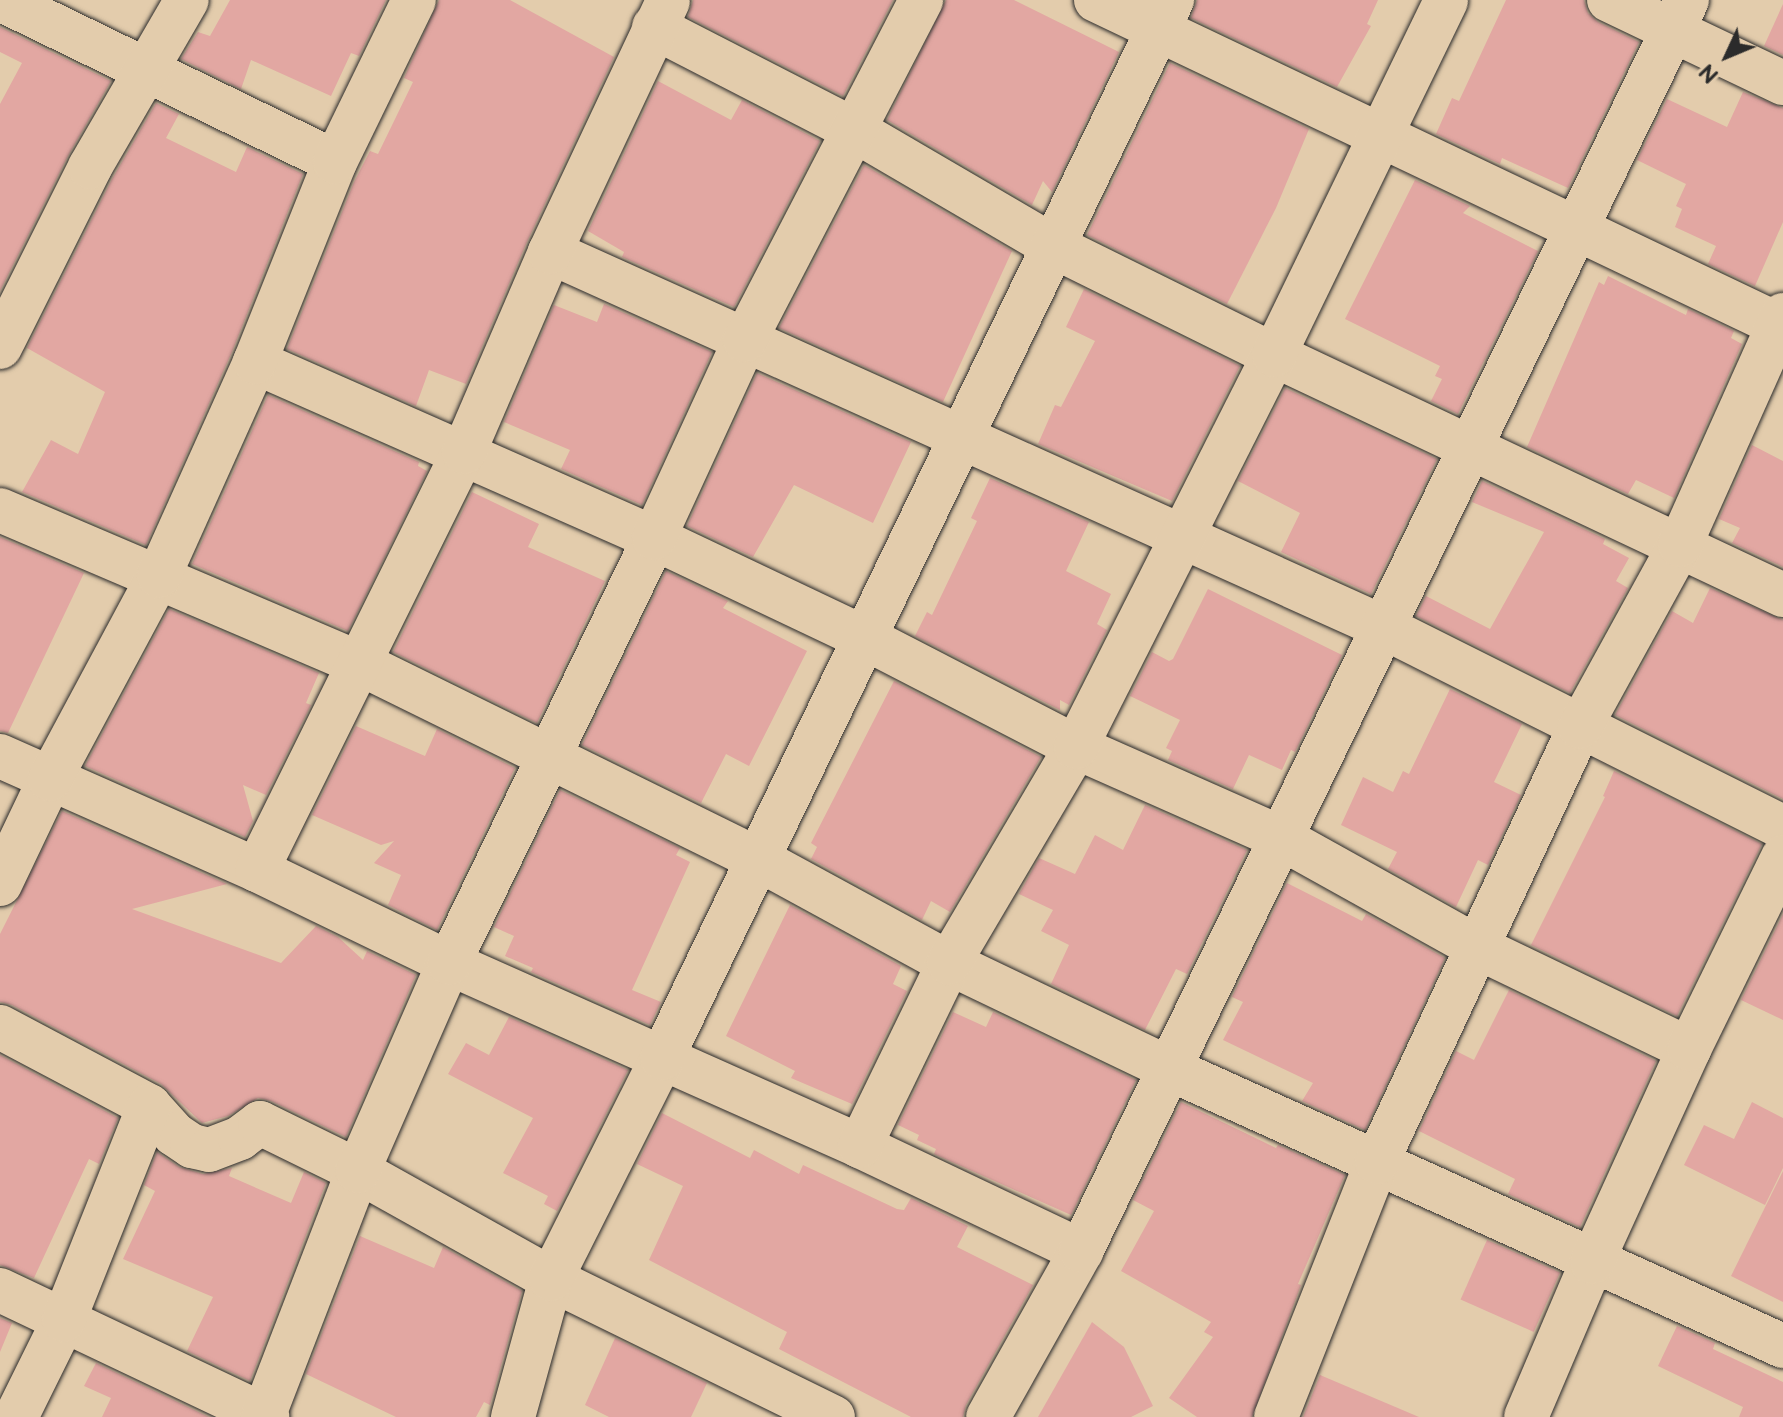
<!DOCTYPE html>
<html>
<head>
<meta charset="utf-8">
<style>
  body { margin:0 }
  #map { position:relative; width:1783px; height:1417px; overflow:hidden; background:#e3ccac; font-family:"Balsamiq Sans",sans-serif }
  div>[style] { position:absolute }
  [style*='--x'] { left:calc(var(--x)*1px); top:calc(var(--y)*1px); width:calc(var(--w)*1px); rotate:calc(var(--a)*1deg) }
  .building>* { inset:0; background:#e2a7a2; transform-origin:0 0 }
  .roads { filter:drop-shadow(0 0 2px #2b2b2b) drop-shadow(0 0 2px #2b2b2b) }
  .minor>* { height:44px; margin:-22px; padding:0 22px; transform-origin:22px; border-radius:22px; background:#e3ccac }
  span { translate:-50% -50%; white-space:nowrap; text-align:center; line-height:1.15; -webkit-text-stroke:7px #e3ccac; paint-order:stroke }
  .north { position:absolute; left:1687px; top:16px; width:80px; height:80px; -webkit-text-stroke:6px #e3ccac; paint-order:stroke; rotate:226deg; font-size:22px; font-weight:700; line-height:32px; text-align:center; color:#2b2b2b }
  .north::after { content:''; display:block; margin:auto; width:28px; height:36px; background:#2b2b2b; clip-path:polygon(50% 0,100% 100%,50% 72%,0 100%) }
</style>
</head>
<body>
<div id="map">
  <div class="building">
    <i style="clip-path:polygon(230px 0,386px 0,359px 56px,351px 53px,331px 96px,251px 60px,241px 89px,181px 59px,198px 32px,210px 36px)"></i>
    <i style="clip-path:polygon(439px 0,510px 0,614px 57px,527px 242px,466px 384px,429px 370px,416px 406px,287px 349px,354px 182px,370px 151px,378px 154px,413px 82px,404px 78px)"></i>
    <i style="clip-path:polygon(693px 0,893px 0,843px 96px,688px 17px)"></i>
    <i style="clip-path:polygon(946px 0,1014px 0,1119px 52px,1052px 192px,1043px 181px,1032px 205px,887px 120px)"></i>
    <i style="clip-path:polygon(1197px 0,1378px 0,1367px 24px,1371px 26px,1337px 87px,1191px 18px)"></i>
    <i style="clip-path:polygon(1506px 0,1584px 0,1588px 13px,1598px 22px,1639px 42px,1568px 188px,1502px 158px,1500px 164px,1436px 134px,1452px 98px,1459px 101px)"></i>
    <i style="clip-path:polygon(1783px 4px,1783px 55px,1764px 46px)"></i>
    <i style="clip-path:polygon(0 27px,111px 81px,68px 156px,0 291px,0 104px,22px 63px,0 52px)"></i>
    <i style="clip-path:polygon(1170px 63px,1309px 129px,1276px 208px,1227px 304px,1087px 235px)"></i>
    <i style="clip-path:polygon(658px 81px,731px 120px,742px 100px,820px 141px,734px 307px,622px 257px,624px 252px,588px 231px)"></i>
    <i style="clip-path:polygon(1743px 92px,1783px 108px,1783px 222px,1755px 286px,1708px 264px,1716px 246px,1675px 227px,1682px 209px,1676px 206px,1686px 184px,1637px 160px,1667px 99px,1727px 127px)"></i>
    <i style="clip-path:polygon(156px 103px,179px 114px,166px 138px,236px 172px,247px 147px,303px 174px,232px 352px,146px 545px,22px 492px,51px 440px,78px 454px,105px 392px,27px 348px,112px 179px)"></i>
    <i style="clip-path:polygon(864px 165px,1012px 251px,943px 402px,779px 328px)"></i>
    <i style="clip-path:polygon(1415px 180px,1470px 206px,1463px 213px,1538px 251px,1458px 414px,1431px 401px,1442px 379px,1435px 376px,1440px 366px,1345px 319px)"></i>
    <i style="clip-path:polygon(1608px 276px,1686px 315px,1688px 309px,1734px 331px,1731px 338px,1742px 344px,1674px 498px,1636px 480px,1628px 494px,1527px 447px,1599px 282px,1604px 285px)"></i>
    <i style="clip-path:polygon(1084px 289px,1240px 366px,1172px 501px,1038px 444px,1055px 405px,1061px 407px,1095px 341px,1066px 327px)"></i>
    <i style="clip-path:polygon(604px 304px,712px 352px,642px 505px,561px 469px,570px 450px,504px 422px,554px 305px,597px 322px)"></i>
    <i style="clip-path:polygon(757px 373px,911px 442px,873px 523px,794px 485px,753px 557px,687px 526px)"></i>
    <i style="clip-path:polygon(1285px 388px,1437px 459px,1371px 594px,1281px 552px,1300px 513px,1238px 481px)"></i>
    <i style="clip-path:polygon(268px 395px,419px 462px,418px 466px,427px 471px,348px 631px,192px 564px)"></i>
    <i style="clip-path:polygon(1752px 445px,1783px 461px,1783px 567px,1732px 543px,1740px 528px,1719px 519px)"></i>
    <i style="clip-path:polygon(990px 478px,1089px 522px,1066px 571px,1111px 594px,1097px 624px,1107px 630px,1069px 705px,1060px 700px,1060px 710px,915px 636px,927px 612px,932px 615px,977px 521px,971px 518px)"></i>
    <i style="clip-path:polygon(1482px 481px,1605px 539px,1603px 544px,1629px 558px,1616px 581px,1628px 588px,1570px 693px,1416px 616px,1426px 596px,1490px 629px,1544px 532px,1472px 502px)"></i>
    <i style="clip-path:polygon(472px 492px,539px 524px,528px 547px,605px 581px,537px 723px,393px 652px)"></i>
    <i style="clip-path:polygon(0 537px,84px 573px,8px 733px,0 731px)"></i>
    <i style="clip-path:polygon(666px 571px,728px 601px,723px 608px,807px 651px,749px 766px,726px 754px,701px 803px,582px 745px)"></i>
    <i style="clip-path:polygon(1710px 588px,1783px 620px,1783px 799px,1615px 715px,1672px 611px,1693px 623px)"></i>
    <i style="clip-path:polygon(1208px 589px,1342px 655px,1295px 752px,1291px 750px,1282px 770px,1249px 755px,1233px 789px,1168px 760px,1172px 751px,1166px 748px,1180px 720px,1130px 696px,1152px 652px,1169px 661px,1173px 659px)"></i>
    <i style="clip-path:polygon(169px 609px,319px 673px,306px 703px,311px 705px,266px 795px,243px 785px,253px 821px,245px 837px,85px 766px)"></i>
    <i style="clip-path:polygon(894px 681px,1041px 757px,950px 912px,931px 901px,922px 920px,811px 859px,817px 847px,811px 843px)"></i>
    <i style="clip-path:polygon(1450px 689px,1522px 724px,1494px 782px,1521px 795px,1488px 865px,1478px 860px,1456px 907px,1388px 869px,1397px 852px,1341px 825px,1363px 777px,1393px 792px,1403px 771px,1409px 774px)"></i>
    <i style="clip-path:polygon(356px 726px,425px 756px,437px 729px,515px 768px,437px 930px,388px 905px,401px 875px,374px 863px,394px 841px,381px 845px,312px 815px)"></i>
    <i style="clip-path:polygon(1614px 771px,1762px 844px,1677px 1016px,1531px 945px,1605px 797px,1603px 796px)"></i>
    <i style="clip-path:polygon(560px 790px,680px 848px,676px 855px,690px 862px,632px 990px,661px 1002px,650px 1025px,531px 972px,533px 968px,505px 956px,514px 936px,494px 927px)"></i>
    <i style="clip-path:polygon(1145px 805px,1247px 850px,1187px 974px,1176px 969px,1145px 1030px,1051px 984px,1069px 945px,1041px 931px,1053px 910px,1019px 894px,1039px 858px,1075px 874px,1095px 835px,1123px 850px)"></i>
    <i style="clip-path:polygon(62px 811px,227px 884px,132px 909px,281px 963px,316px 926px,338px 937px,363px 960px,367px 951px,416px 975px,346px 1137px,271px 1101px,258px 1098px,228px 1116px,202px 1123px,161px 1084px,12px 1005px,0 1002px,0 934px)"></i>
    <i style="clip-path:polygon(1287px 883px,1362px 921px,1366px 914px,1445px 958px,1365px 1130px,1302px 1101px,1313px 1083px,1223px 1040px,1243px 1002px,1232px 997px)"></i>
    <i style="clip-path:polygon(790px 905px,901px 966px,893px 984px,907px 991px,852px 1104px,791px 1078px,795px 1071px,726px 1036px)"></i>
    <i style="clip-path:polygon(1783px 914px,1783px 1020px,1741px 1000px)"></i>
    <i style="clip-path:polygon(1509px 990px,1656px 1061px,1580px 1227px,1508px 1194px,1515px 1179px,1419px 1131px,1456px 1051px,1474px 1060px)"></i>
    <i style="clip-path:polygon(953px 1012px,986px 1027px,993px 1012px,1136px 1080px,1071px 1215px,934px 1154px,936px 1149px,917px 1140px,919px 1135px,898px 1125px)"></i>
    <i style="clip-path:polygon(509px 1017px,628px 1070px,557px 1211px,544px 1204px,548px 1196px,503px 1173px,533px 1118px,448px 1074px,466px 1043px,489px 1055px)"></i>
    <i style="clip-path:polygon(0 1055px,118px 1118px,99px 1164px,89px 1159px,34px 1278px,0 1265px)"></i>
    <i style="clip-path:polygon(1181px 1102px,1276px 1148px,1278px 1145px,1345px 1175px,1298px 1284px,1301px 1285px,1252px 1417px,1197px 1417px,1169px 1398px,1213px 1337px,1204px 1332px,1211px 1322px,1121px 1271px,1154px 1211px,1133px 1200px)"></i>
    <i style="clip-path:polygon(1752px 1102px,1783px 1118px,1783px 1168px,1765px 1205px,1684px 1165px,1704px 1125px,1734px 1139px)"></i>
    <i style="clip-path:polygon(662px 1113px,750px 1158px,754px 1150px,799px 1174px,803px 1165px,897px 1209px,904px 1210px,911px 1198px,968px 1226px,957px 1247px,1033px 1285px,966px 1405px,963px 1417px,911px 1417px,779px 1349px,787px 1332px,649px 1260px,683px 1186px,637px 1164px)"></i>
    <i style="clip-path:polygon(157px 1152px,179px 1167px,203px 1174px,232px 1168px,229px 1176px,291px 1203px,304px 1172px,326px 1183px,250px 1381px,187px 1351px,213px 1297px,123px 1259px,155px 1191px,144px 1185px)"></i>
    <i style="clip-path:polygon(1783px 1171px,1783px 1302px,1731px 1276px)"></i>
    <i style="clip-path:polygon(360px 1236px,434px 1268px,443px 1247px,522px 1291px,490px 1405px,484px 1402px,476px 1417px,396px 1417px,306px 1374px)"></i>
    <i style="left:1487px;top:1240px;width:80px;height:65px;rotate:24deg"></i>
    <i style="clip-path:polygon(0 1318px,12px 1323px,0 1352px)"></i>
    <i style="clip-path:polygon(1092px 1322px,1124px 1347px,1153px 1406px,1131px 1417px,1038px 1417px)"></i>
    <i style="clip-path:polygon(1677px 1326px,1715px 1343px,1713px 1349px,1783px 1382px,1783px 1417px,1739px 1417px,1743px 1407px,1658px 1366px)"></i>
    <i style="clip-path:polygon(615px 1338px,707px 1383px,691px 1417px,609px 1417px,585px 1405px)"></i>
    <i style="clip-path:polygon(96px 1363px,209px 1417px,102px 1417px,111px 1398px,84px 1386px)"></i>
    <i style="clip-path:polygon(1320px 1375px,1419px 1417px,1303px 1417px)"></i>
  </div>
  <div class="roads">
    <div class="minor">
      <i style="--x:2;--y:0;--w:370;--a:25.9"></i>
      <i style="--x:1096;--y:0;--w:761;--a:25.45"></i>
      <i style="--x:1609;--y:0;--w:193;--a:25.5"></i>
      <i style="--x:654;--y:27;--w:227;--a:27.2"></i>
      <i style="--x:856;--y:131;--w:228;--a:30.3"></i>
      <i style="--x:1053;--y:246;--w:246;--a:26.3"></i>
      <i style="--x:1274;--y:355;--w:563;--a:25.24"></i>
      <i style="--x:550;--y:252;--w:914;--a:24.24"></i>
      <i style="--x:1383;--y:627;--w:447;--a:26.6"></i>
      <i style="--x:0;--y:347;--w:201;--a:-63.4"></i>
      <i style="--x:90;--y:167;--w:193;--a:-59.9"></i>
      <i style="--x:255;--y:362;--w:436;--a:23.8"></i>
      <i style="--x:654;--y:538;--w:233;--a:25.4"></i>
      <i style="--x:865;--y:638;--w:237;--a:27.3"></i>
      <i style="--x:1076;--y:747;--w:224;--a:23.9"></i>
      <i style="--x:1281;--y:838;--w:227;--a:29.1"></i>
      <i style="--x:1479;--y:948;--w:233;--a:25.7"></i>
      <i style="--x:0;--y:510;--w:390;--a:23.1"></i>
      <i style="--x:359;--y:663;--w:445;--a:26.2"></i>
      <i style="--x:758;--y:859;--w:217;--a:28.6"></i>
      <i style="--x:949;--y:963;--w:245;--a:25.6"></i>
      <i style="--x:1170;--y:1069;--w:673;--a:24.32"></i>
      <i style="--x:0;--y:756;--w:281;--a:23.9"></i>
      <i style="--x:257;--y:870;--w:213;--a:25.8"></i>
      <i style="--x:449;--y:963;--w:450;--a:24"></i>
      <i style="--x:860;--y:1146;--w:245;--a:25.4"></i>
      <i style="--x:257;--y:870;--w:466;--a:-63.7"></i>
      <i style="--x:464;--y:452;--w:218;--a:-66.7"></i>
      <i style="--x:550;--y:252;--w:277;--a:-64.8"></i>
      <i style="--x:0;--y:884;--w:116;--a:-64.5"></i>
      <i style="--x:50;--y:779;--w:230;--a:-61.8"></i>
      <i style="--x:159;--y:576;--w:235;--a:-65.8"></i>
      <i style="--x:255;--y:362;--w:215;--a:-68.2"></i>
      <i style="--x:335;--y:162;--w:180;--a:-64"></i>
      <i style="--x:0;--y:1027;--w:169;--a:27.9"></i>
      <i style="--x:149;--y:1106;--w:38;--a:48"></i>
      <i style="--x:174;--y:1134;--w:22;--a:34"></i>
      <i style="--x:192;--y:1146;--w:17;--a:13"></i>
      <i style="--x:209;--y:1150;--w:33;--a:-21"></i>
      <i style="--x:240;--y:1138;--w:25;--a:-37"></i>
      <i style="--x:260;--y:1123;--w:109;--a:26.1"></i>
      <i style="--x:358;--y:1171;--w:221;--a:29.2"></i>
      <i style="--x:551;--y:1279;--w:314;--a:26.1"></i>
      <i style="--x:860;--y:1146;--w:203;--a:-64.1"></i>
      <i style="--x:949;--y:963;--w:251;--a:-59.5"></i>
      <i style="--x:1076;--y:747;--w:439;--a:-63.2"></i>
      <i style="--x:1274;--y:355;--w:394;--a:-64.1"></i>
      <i style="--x:0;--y:1290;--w:296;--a:25.4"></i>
      <i style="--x:16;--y:1417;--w:108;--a:-63.7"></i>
      <i style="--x:64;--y:1320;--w:230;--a:-68.3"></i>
      <i style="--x:263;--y:1417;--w:264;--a:-68.9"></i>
      <i style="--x:358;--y:1171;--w:227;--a:-66.4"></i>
      <i style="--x:449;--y:963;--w:472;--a:-64.2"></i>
      <i style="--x:654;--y:538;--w:218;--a:-65.3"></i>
      <i style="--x:745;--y:340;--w:383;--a:-62.6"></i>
      <i style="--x:513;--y:1417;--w:143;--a:-74.6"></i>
      <i style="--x:551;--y:1279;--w:247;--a:-63.3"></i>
      <i style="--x:662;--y:1058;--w:1175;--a:-64.26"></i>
      <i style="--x:988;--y:1417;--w:190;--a:-60.7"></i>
      <i style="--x:1081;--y:1251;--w:1390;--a:-64.15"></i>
      <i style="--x:1276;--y:1417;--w:274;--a:-68.4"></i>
      <i style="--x:1377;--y:1162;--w:480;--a:-65"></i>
      <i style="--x:1580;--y:727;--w:208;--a:-61.2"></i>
      <i style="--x:1680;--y:545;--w:252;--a:-65.9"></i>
      <i style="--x:1526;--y:1417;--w:168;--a:-66.9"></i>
      <i style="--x:1592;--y:1262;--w:234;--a:-65.5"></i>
      <i style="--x:1689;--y:1049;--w:214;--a:-63.9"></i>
    </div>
  </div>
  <div class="north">N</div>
</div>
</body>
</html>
